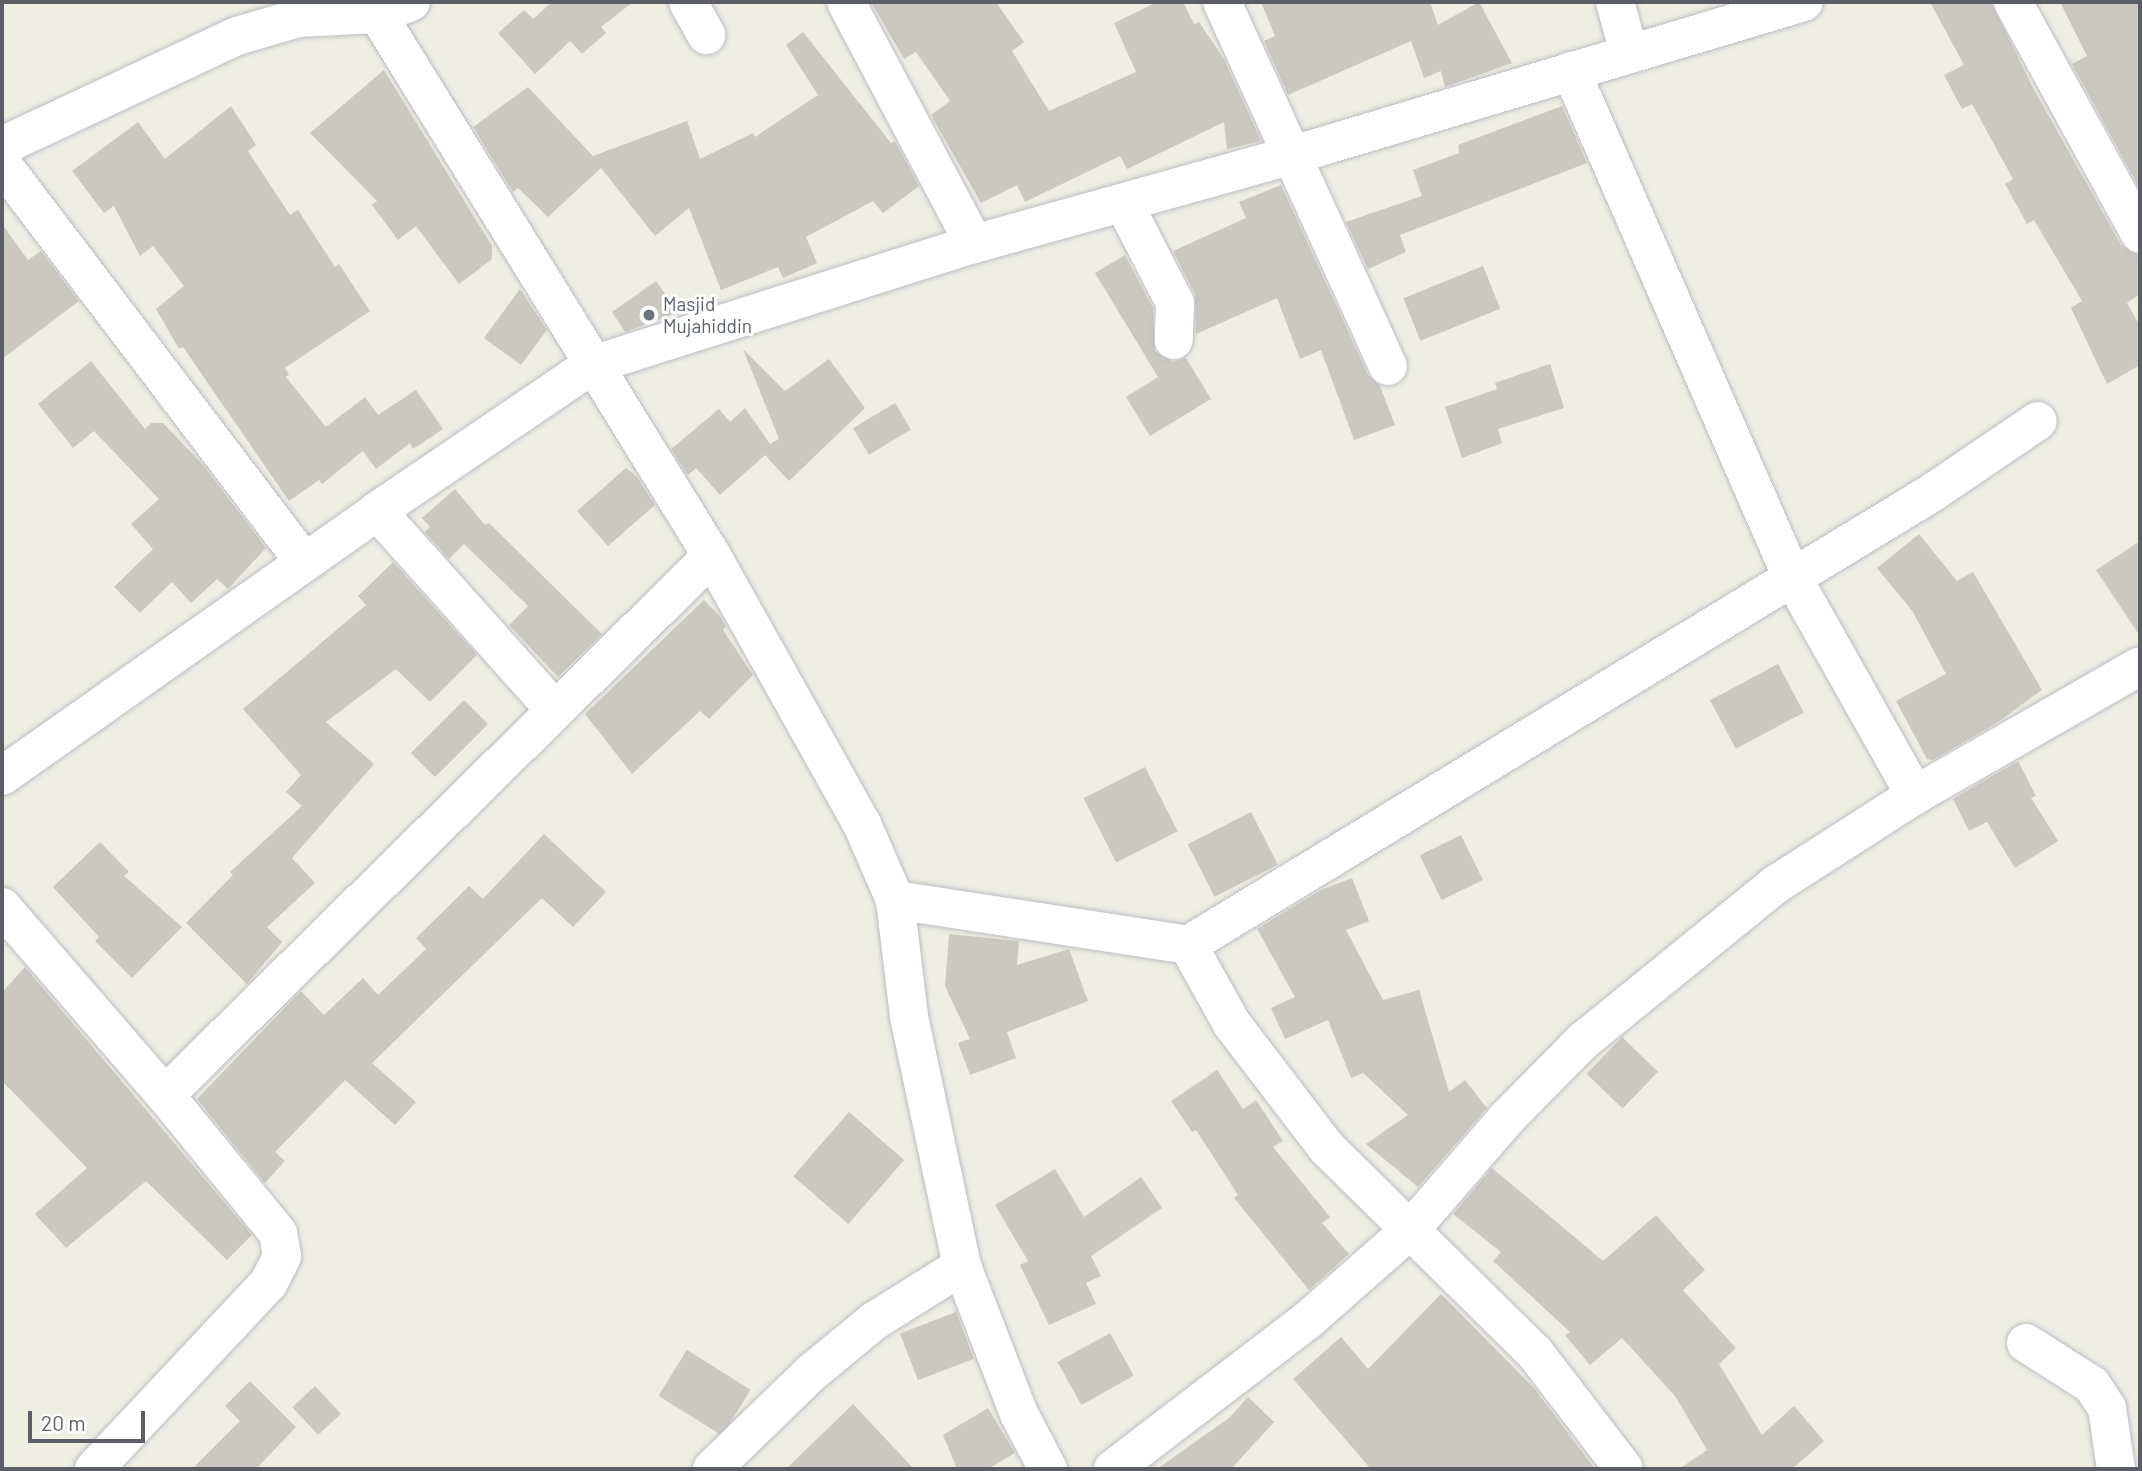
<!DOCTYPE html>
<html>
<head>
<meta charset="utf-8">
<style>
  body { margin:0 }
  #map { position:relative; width:2142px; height:1471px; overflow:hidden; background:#efeee3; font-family:Barlow,sans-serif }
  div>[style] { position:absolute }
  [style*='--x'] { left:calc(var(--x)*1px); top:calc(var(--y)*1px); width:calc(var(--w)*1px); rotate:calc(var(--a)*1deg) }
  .building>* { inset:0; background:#cac8c0; transform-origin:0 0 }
  .roads { filter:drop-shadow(0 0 2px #bbbcc3) drop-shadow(0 0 2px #bbbcc3) }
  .street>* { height:38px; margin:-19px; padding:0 19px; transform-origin:19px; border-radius:19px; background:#fff }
  .dots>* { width:19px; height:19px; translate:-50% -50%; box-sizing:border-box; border:4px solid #fff; border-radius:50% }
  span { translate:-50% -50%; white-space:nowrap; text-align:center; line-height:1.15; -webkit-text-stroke:6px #fff; paint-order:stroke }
  .worship-label { font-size:19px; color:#5b616d }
  .left { translate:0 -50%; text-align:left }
  .frame { position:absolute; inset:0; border:4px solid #5b5e65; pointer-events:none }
  .scale { position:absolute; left:28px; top:1411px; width:117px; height:32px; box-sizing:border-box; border:4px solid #5b5e65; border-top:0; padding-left:9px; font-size:21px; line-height:24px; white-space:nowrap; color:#5b5e65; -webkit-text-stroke:5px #fff; paint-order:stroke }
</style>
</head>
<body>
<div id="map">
  <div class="building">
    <i style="clip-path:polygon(552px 2px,633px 2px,601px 27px,606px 33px,582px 54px,570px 41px,535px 74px,498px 33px,524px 10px,533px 19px)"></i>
    <i style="clip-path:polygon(871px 2px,996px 2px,1024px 42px,1012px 51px,1049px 111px,1136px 72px,1114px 23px,1157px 2px,1183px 2px,1194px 24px,1199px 22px,1224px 59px,1261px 141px,1227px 149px,1224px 122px,1127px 169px,1120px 156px,1025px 202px,1017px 185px,981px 203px,931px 115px,950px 101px,916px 52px,904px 59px)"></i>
    <i style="clip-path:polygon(1261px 2px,1430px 2px,1438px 25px,1479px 2px,1512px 63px,1445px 87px,1441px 71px,1424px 78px,1411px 41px,1288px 95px,1264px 41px,1275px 36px)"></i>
    <i style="clip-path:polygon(1930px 2px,1991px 2px,2032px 86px,2121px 245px,2140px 256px,2140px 294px,2127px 303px,2140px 326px,2140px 365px,2107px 384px,2071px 308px,2082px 301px,2034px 220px,2027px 224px,2005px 184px,2013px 179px,1972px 104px,1962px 109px,1944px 75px,1964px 65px)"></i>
    <i style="clip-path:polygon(2060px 2px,2140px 2px,2140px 189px,2072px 64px,2087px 56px)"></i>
    <i style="clip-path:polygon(803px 32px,891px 143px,895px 141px,919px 186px,883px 213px,873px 201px,806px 237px,817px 263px,783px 278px,778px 267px,721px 290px,689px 208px,655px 236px,601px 168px,548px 217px,518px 188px,513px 192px,473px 127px,528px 87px,593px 156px,687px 121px,700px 159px,753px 133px,755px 137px,818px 95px,786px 45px)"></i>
    <i style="clip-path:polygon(384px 70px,492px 246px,492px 259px,459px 284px,416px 226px,398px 240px,372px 205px,377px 201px,310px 133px)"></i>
    <i style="clip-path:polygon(231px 106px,256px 145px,248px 151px,290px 215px,298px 210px,335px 267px,339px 264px,370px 311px,285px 368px,289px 375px,286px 377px,326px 427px,365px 397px,378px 415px,416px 390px,443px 429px,413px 449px,410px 443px,376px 469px,363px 451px,322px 484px,319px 480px,289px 501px,183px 347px,179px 349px,156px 309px,184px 286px,153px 246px,140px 256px,114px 206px,104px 213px,72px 171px,138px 122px,165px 159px)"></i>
    <i style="clip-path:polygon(1562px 106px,1587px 163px,1400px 235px,1406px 252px,1368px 269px,1346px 222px,1422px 196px,1413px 170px,1459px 153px,1458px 145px)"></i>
    <i style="clip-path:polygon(1281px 185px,1368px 375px,1380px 386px,1395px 425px,1354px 440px,1321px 350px,1300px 359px,1277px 298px,1196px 334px,1195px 294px,1173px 251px,1246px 218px,1239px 202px)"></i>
    <i style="clip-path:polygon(2px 224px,28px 260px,41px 251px,79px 301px,2px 359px)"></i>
    <i style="clip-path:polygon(1125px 255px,1153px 308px,1155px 351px,1173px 362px,1186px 358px,1211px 399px,1150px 436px,1126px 397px,1158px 377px,1095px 273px)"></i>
    <i style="left:1483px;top:266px;width:46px;height:86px;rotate:68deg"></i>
    <i style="clip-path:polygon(656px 281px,678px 312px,625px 332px,612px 312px)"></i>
    <i style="clip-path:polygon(520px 289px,547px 330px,521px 365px,484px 338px)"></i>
    <i style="clip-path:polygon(743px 349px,785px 391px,829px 359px,865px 408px,789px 481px,765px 455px,720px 495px,696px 468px,688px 475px,671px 449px,719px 409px,730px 422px,745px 408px,770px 444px,779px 439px)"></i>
    <i style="clip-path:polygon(91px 361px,145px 429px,151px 423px,163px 423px,203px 465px,266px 548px,228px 589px,217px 579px,191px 603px,172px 582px,140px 613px,114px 587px,153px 549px,131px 524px,159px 499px,94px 431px,73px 448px,38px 404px)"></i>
    <i style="clip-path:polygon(1550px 364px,1564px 408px,1498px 429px,1502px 443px,1462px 458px,1445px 407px,1497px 389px,1495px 383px)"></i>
    <i style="left:895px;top:403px;width:31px;height:49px;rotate:59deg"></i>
    <i style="clip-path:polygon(626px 468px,637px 477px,655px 505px,608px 546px,577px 511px)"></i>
    <i style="clip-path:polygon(455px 489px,485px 525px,489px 523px,602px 634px,558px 677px,509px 625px,528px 606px,464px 544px,449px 559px,425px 532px,430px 527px,422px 518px)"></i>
    <i style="clip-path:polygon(1919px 534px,1957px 581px,1973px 572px,2042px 690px,1998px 722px,1933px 760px,1927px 759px,1896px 701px,1946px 674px,1913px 612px,1877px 568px)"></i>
    <i style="clip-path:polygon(2140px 541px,2140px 636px,2096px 570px)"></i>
    <i style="clip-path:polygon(393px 562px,477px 655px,430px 702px,396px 669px,326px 722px,374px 764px,292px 858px,315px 883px,267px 927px,282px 942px,247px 984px,186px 923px,233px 875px,230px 872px,302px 806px,286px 792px,301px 775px,243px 709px,366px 605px,358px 596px)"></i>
    <i style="clip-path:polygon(704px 600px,721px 617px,726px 626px,723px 630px,753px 675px,709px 719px,700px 711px,632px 774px,585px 714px)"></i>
    <i style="left:1778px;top:664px;width:55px;height:77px;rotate:62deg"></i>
    <i style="left:464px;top:700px;width:34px;height:75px;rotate:45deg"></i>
    <i style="clip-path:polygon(2018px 761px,2036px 796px,2031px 798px,2058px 841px,2015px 868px,1987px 822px,1969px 831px,1953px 799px)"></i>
    <i style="left:1145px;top:767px;width:72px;height:69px;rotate:63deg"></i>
    <i style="left:1251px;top:812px;width:59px;height:71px;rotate:63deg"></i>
    <i style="clip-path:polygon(544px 834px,606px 892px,573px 927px,542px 898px,372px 1063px,416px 1102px,395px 1125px,345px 1080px,275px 1152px,285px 1161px,265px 1183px,197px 1099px,301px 991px,324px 1015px,363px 978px,378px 995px,426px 949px,416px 938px,469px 886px,483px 899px)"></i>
    <i style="left:1461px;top:835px;width:50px;height:46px;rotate:64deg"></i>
    <i style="clip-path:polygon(100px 842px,129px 872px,124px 876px,182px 927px,132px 978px,95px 941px,99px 937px,53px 887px)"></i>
    <i style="clip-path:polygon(1352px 878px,1369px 921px,1346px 930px,1383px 1000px,1419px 990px,1449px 1092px,1465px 1080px,1487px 1108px,1418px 1187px,1366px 1144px,1408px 1115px,1363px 1073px,1351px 1078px,1328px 1020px,1285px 1039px,1271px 1008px,1295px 997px,1257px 929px,1321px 890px)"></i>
    <i style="clip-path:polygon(949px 934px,1019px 941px,1017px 965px,1069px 949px,1088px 1001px,1007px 1032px,1016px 1058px,970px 1075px,958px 1043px,970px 1039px,945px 986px)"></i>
    <i style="clip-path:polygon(25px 967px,252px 1235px,227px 1260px,146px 1181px,66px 1248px,35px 1214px,87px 1168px,2px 1081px,2px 992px)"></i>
    <i style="left:1622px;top:1037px;width:50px;height:51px;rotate:44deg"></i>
    <i style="clip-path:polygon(1217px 1070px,1243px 1109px,1256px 1100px,1283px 1141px,1273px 1147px,1330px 1217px,1322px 1223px,1349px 1254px,1309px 1290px,1234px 1198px,1238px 1195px,1196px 1130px,1192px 1132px,1171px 1101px)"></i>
    <i style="left:849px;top:1112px;width:73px;height:85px;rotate:41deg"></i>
    <i style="clip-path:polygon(1492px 1168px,1603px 1261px,1656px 1215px,1705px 1270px,1683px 1290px,1736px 1348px,1719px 1364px,1762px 1435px,1794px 1406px,1824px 1441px,1792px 1469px,1679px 1469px,1707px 1450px,1675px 1396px,1622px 1338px,1590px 1365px,1565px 1335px,1570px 1332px,1493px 1261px,1501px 1252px,1453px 1214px)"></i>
    <i style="clip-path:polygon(1055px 1169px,1084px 1217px,1141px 1177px,1162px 1208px,1091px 1256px,1101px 1276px,1086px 1283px,1096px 1304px,1049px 1325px,1020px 1265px,1028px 1261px,995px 1205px)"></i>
    <i style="clip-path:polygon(1441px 1294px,1534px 1388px,1595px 1469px,1371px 1469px,1293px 1379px,1341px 1337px,1368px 1369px)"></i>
    <i style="left:956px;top:1312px;width:50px;height:60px;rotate:69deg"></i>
    <i style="left:1110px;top:1333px;width:49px;height:60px;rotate:61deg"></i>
    <i style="left:687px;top:1350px;width:75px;height:54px;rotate:32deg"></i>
    <i style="clip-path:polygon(250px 1381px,296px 1427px,256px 1469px,192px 1469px,240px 1421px,225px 1406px)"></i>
    <i style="left:315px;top:1386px;width:38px;height:31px;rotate:47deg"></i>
    <i style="clip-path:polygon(1248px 1397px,1274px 1422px,1231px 1469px,1157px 1469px,1229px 1418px)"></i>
    <i style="clip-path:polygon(853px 1404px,914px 1469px,786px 1469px)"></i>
    <i style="clip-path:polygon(988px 1408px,1015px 1453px,988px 1469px,957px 1469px,943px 1435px)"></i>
  </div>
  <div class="roads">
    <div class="street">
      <i style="--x:688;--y:2;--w:38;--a:61"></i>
      <i style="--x:846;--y:2;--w:274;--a:62.1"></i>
      <i style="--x:1222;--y:2;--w:400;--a:65.5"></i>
      <i style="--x:1615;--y:2;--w:53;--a:74.6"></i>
      <i style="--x:2013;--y:2;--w:264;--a:61.3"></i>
      <i style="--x:1571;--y:71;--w:550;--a:66.42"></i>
      <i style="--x:1791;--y:575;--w:253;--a:60.6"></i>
      <i style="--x:2;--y:146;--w:259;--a:-25.1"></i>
      <i style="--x:237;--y:36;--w:64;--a:-16.4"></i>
      <i style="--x:298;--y:18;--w:80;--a:-2.9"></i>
      <i style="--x:378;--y:14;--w:35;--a:-20"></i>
      <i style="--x:2;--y:164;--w:500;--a:52.8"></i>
      <i style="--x:1124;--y:204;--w:111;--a:62.7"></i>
      <i style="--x:1175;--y:303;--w:37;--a:92"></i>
      <i style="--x:377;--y:511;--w:267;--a:48.2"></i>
      <i style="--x:712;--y:556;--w:307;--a:60.8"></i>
      <i style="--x:862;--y:824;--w:83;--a:66.5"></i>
      <i style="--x:2;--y:776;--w:459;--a:-35.2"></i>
      <i style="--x:377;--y:511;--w:260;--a:-34.2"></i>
      <i style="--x:592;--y:365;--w:401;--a:-17.6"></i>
      <i style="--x:974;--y:244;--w:331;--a:-15.6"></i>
      <i style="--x:1293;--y:155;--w:533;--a:-16.67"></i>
      <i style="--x:2;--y:907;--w:249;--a:49.1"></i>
      <i style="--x:165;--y:1095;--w:768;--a:-44.58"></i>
      <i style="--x:712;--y:556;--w:651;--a:-121.69"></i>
      <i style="--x:1188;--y:945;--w:90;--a:60.9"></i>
      <i style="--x:1232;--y:1024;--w:155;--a:52.6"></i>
      <i style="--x:1326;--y:1147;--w:293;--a:44.6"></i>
      <i style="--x:1535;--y:1353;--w:146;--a:52.5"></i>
      <i style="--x:2026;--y:1343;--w:78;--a:32.5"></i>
      <i style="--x:2092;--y:1385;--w:27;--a:57"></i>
      <i style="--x:2107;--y:1408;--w:62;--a:81.6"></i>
      <i style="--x:94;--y:1469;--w:254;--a:-46.8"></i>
      <i style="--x:268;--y:1284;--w:31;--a:-63"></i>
      <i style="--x:282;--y:1256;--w:23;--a:-100"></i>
      <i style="--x:278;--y:1233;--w:178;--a:-129.3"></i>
      <i style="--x:712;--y:1469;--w:138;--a:-44.1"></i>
      <i style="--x:811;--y:1373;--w:82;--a:-39.5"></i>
      <i style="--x:874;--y:1321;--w:104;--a:-32"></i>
      <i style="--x:1048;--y:1469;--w:62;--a:-117.8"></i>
      <i style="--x:1019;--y:1414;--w:159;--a:-111.1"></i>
      <i style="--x:962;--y:1266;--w:256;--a:-102"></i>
      <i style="--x:909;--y:1016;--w:117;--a:-96.9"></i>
      <i style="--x:895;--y:900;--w:296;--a:8.7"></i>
      <i style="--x:1188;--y:945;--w:868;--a:-31.29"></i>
      <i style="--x:1930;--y:494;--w:130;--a:-34.1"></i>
      <i style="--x:1113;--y:1469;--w:245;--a:-37.4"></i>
      <i style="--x:1308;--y:1320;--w:136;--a:-41.4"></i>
      <i style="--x:1410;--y:1230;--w:147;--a:-49.1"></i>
      <i style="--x:1506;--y:1119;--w:110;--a:-45.4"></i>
      <i style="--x:1583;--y:1041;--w:247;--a:-39.1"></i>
      <i style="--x:1775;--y:885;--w:166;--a:-32.7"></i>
      <i style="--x:1915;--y:795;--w:259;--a:-29.8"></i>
    </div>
  </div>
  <div class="dots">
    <i style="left:649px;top:315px;background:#6b7280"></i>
  </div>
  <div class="worship-label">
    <span class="left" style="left:663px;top:315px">Masjid<br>Mujahiddin</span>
  </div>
  <div class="frame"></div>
  <div class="scale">20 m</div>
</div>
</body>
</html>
